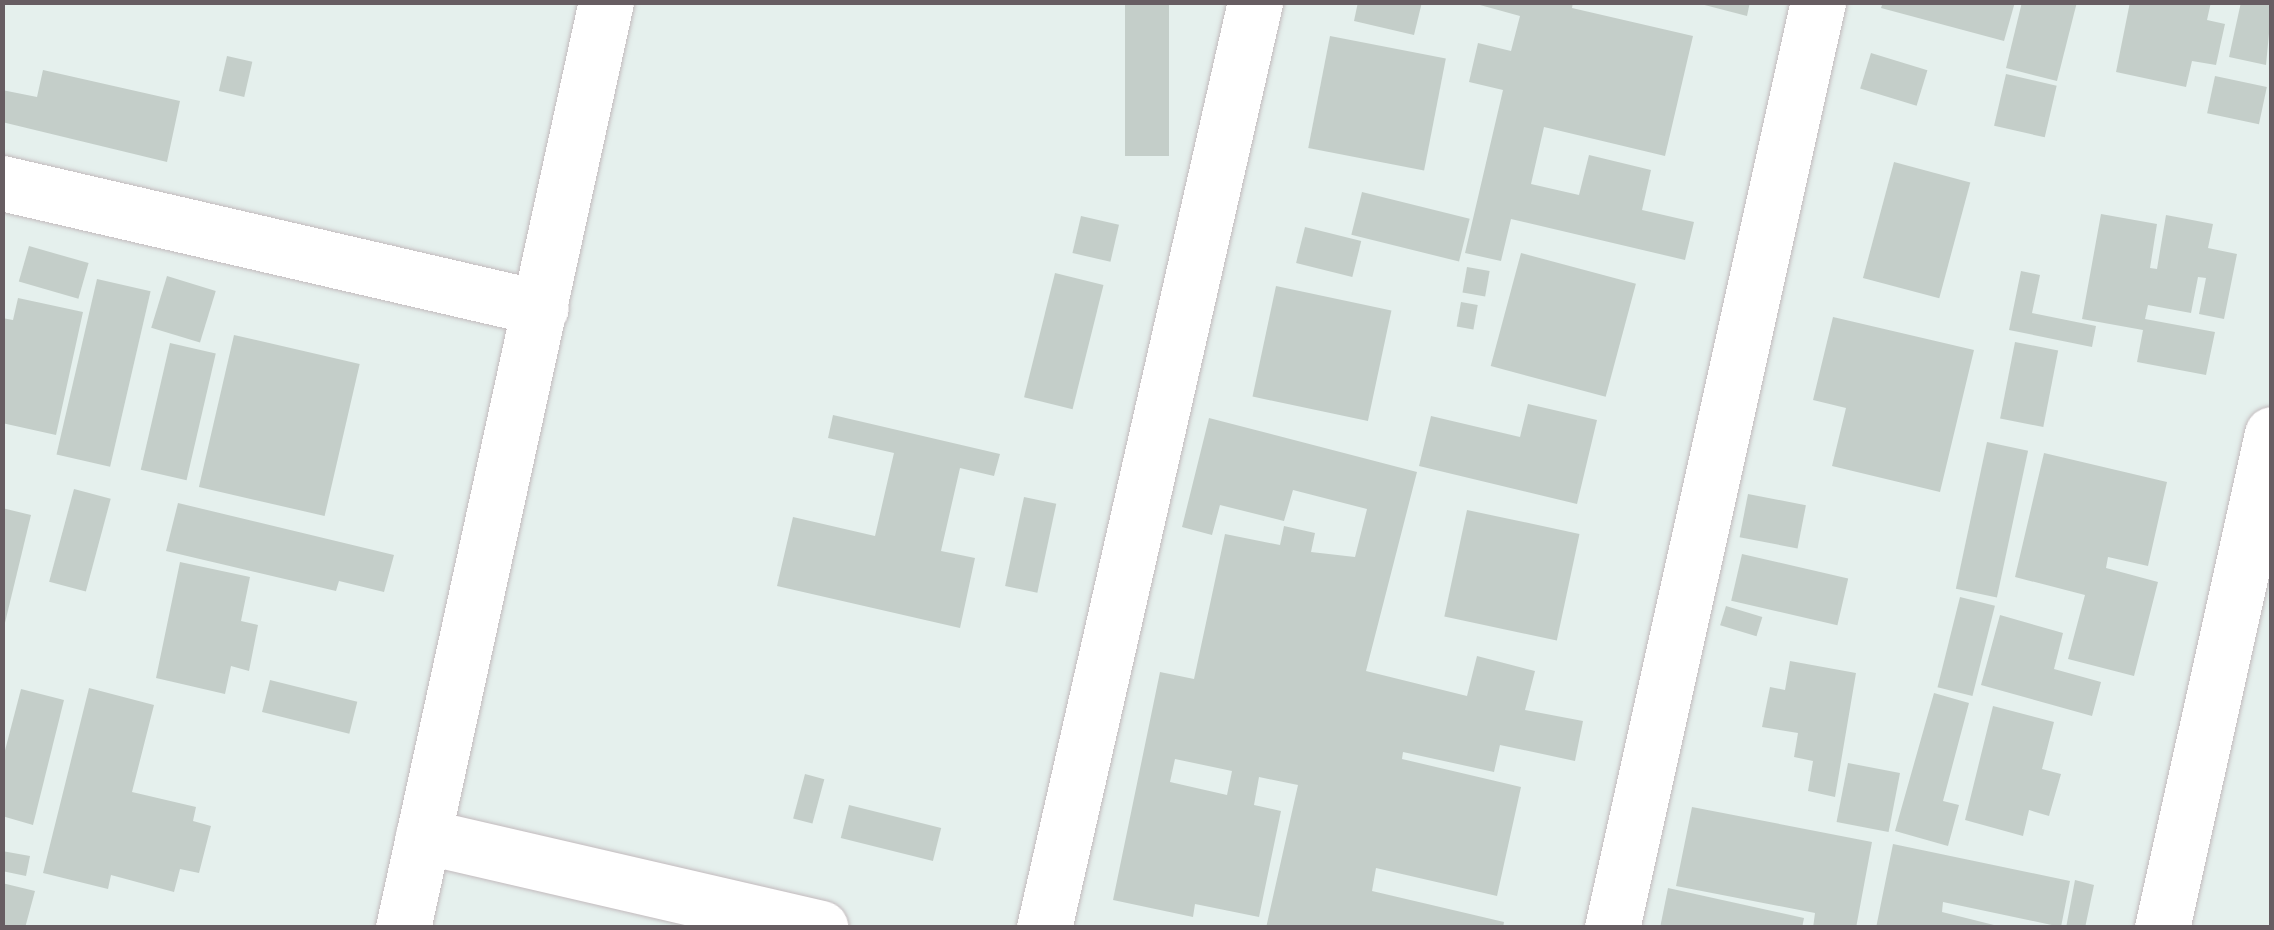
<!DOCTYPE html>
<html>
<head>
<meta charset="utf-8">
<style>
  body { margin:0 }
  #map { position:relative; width:2274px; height:930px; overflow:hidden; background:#e5f0ed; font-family:Rubik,sans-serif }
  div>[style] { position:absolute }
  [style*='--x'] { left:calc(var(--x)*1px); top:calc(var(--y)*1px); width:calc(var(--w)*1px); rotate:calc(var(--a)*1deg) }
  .building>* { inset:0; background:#c4cec9; transform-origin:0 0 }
  .roads { filter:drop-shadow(0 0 2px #c2babd) drop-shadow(0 0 2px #c2babd) }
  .minor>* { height:55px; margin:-27.5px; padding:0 27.5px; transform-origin:27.5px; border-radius:27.5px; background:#fff }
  span { translate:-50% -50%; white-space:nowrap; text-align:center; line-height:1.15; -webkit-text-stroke:9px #fff; paint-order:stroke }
  .frame { position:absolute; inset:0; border:5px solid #675d62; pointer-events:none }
</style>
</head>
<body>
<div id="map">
  <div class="building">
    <i style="left:1125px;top:2px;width:44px;height:154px"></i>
    <i style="clip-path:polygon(1358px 2px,1422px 2px,1414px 35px,1354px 21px)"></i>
    <i style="clip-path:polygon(1469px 2px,1573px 2px,1572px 8px,1693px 36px,1665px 156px,1544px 127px,1531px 184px,1579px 195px,1589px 155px,1651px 170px,1642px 210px,1694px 222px,1685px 260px,1511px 219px,1501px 261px,1465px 253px,1503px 90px,1469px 82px,1478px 43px,1511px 51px,1520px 16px)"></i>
    <i style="clip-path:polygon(1693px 2px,1750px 2px,1747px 16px)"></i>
    <i style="clip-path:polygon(1883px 2px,2015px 2px,2004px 41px,1881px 8px)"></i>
    <i style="clip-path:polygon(2022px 2px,2077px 2px,2057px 81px,2006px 68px)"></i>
    <i style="clip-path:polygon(2130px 2px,2211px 2px,2207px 20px,2225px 24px,2216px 65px,2192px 61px,2186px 87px,2116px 72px)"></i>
    <i style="clip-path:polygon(2241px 2px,2272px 2px,2266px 65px,2229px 57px)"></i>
    <i style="left:1330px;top:36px;width:118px;height:114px;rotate:11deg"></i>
    <i style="left:1871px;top:53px;width:59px;height:37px;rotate:17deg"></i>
    <i style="left:227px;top:56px;width:26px;height:36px;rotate:13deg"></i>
    <i style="clip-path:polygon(43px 70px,180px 101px,167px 162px,2px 122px,2px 90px,37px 97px)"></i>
    <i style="left:2006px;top:74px;width:52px;height:53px;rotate:13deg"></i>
    <i style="left:2215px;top:76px;width:53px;height:38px;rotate:12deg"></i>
    <i style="left:1894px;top:162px;width:79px;height:120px;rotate:15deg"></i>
    <i style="left:1362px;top:192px;width:111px;height:44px;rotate:14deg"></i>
    <i style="clip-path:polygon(2101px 214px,2157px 224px,2150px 268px,2157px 269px,2166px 215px,2213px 224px,2208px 248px,2237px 254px,2224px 319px,2199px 314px,2206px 278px,2198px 277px,2191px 313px,2148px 305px,2145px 319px,2215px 332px,2206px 375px,2137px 362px,2143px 330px,2082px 319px)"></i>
    <i style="left:1081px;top:216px;width:39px;height:38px;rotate:13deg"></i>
    <i style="left:1305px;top:227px;width:58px;height:37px;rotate:14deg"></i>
    <i style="left:29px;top:246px;width:62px;height:37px;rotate:16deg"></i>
    <i style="left:1521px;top:253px;width:119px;height:117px;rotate:15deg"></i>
    <i style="left:1467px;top:267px;width:23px;height:26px;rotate:10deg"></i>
    <i style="clip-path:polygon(2021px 271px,2040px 275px,2032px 313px,2096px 326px,2092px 347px,2009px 330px)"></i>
    <i style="left:1055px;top:273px;width:50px;height:128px;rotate:14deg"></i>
    <i style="left:167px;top:276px;width:51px;height:54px;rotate:17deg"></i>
    <i style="left:97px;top:279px;width:55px;height:180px;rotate:13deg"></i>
    <i style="left:1276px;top:286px;width:118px;height:113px;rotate:12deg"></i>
    <i style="clip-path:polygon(18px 298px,83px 312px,56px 435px,2px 423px,2px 318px,13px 320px)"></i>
    <i style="left:1461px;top:302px;width:17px;height:25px;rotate:10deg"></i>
    <i style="clip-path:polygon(1833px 317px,1974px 350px,1940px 492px,1832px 466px,1846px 408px,1813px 400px)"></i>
    <i style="left:234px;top:335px;width:129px;height:156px;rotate:13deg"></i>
    <i style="left:2015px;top:342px;width:44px;height:78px;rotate:11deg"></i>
    <i style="left:170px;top:343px;width:47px;height:130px;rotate:13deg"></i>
    <i style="clip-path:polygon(1528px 404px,1597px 420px,1577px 504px,1419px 466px,1431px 416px,1520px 437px)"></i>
    <i style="clip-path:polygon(833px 415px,1000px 454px,994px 476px,960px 468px,941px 551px,975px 558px,960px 628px,777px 586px,793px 517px,875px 536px,894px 453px,828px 438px)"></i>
    <i style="clip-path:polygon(evenodd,1209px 418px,1417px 472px,1366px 671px,1467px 696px,1477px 656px,1535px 671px,1525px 710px,1583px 721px,1575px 761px,1500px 745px,1494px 772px,1403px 752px,1402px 759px,1521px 787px,1497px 896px,1376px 868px,1372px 891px,1504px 922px,1503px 928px,1266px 928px,1298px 785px,1259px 777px,1254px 805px,1281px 811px,1259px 917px,1195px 904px,1193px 917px,1113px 900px,1160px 672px,1194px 679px,1225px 534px,1280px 545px,1284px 526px,1315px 533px,1311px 552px,1355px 557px,1367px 509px,1293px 490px,1284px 521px,1220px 505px,1212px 535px,1182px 527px,1209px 418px,1175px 759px,1232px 771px,1227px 795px,1170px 782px,1175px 759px)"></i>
    <i style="left:1987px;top:442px;width:42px;height:150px;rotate:12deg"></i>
    <i style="clip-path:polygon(2044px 453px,2167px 482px,2148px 566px,2108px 557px,2106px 568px,2158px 582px,2134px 676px,2068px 659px,2085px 595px,2015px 577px)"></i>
    <i style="left:74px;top:489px;width:38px;height:96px;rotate:15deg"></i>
    <i style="left:1748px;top:494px;width:59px;height:44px;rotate:11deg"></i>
    <i style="left:1024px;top:497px;width:33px;height:91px;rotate:12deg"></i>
    <i style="clip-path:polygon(178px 503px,394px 555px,384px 592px,339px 581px,336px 591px,166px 551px)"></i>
    <i style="clip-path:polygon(2px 508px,31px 515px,4px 627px,2px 627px)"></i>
    <i style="left:1467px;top:510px;width:115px;height:109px;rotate:12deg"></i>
    <i style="left:1742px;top:554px;width:109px;height:48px;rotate:13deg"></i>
    <i style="clip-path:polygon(180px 562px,250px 577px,241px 621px,258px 625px,249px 671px,231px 666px,225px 694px,156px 678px)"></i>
    <i style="left:1960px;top:597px;width:36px;height:93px;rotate:14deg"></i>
    <i style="left:1726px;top:606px;width:38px;height:20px;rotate:17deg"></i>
    <i style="clip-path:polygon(2000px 615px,2063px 633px,2054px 669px,2101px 682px,2092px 716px,1981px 685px)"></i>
    <i style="clip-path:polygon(1790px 661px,1856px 673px,1835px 797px,1808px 791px,1813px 761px,1794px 757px,1798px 733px,1762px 727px,1770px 687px,1785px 690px)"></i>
    <i style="left:270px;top:680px;width:90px;height:33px;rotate:14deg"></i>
    <i style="clip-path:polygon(89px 688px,154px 705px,132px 792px,196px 807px,193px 821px,211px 826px,199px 873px,180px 869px,174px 892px,111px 875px,108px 889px,43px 873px)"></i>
    <i style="clip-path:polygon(21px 689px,64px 700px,33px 825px,2px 816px,2px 762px)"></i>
    <i style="clip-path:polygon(1934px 693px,1969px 703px,1943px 801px,1959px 805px,1948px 846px,1895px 831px)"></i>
    <i style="clip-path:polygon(1993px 706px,2054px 722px,2042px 769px,2061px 774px,2049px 816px,2029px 810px,2023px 836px,1965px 820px)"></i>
    <i style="left:1848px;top:763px;width:53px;height:60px;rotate:11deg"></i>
    <i style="left:805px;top:774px;width:20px;height:46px;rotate:15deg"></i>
    <i style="left:849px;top:805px;width:95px;height:34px;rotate:14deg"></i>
    <i style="clip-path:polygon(1692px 807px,1872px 842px,1856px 928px,1813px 928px,1815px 913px,1676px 886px)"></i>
    <i style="clip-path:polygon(1893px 844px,2070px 881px,2061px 927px,1943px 902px,1942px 912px,2006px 928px,1876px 928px)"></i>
    <i style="clip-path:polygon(2px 851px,30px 856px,26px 876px,2px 871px)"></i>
    <i style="clip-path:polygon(2075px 880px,2094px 885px,2085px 928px,2066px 928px)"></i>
    <i style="clip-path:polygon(2px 883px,35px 891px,25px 928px,2px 928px)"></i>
    <i style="clip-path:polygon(1668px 888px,1804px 918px,1802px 928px,1660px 928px)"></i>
  </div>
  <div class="roads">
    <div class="minor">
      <i style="--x:2;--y:183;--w:553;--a:13.06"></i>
      <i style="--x:423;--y:836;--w:408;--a:13"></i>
      <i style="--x:403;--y:928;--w:948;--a:-77.64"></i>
      <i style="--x:1044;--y:928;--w:950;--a:-77.16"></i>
      <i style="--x:1612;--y:928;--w:949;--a:-77.46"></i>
      <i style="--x:2162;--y:928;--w:506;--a:-77.45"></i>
    </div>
  </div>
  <div class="frame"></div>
</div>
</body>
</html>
